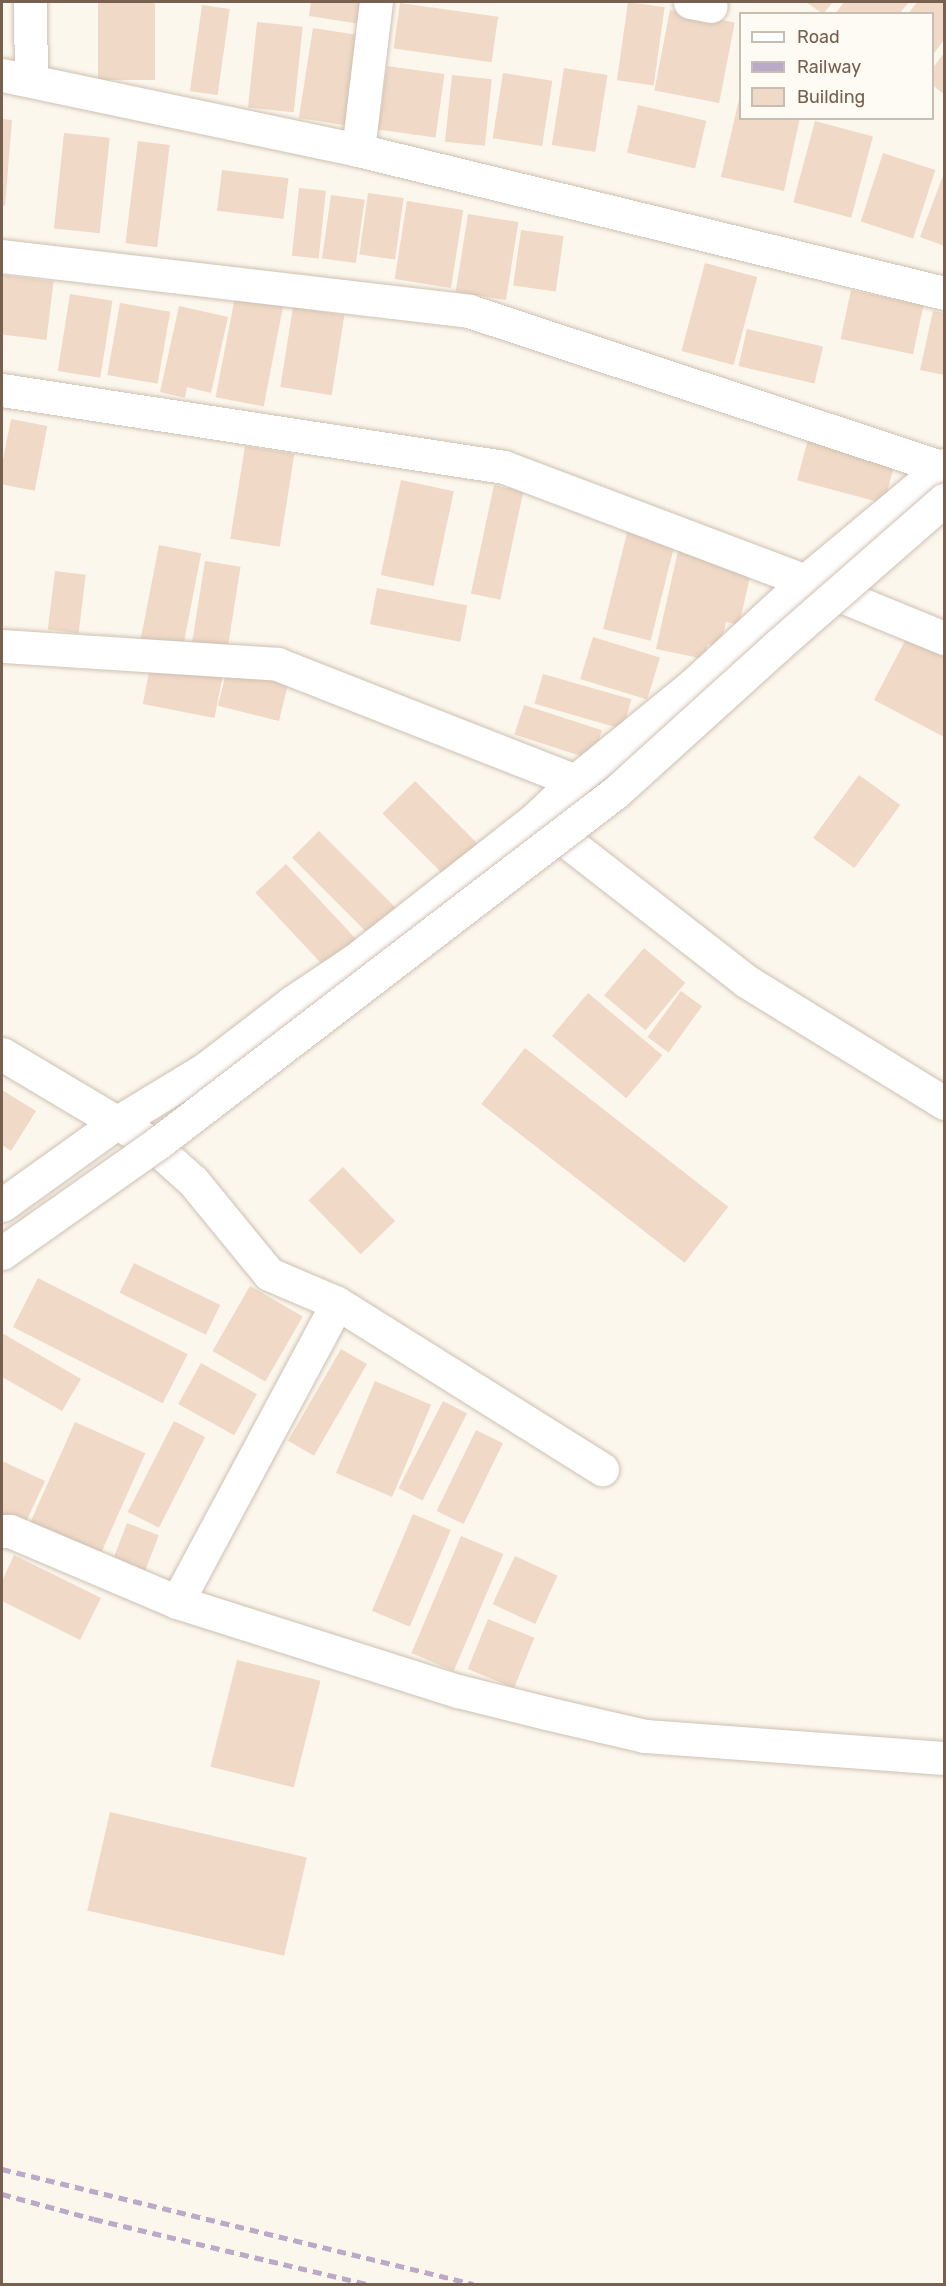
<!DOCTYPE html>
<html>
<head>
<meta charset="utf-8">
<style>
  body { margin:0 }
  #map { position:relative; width:946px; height:2286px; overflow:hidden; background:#fcf7ed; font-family:Rubik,sans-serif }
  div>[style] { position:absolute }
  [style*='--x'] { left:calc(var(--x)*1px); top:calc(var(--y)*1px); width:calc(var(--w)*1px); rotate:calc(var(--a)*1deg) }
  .building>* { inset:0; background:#f0d9c6; transform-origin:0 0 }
  .roads { filter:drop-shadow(0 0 2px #cec0b2) drop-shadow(0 0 2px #cec0b2) }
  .minor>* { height:33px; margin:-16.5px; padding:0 16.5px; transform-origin:16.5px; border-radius:16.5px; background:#fff }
  .rail>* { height:4.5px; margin-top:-2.25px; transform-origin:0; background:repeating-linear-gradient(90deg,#bbaac7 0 9px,transparent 0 15px) }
  .bridges { filter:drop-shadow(0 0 2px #cec0b2) drop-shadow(0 0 2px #cec0b2) }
  .tertiary-bridge>* { height:33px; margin:-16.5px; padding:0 16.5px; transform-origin:16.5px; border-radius:16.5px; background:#fff }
  span { translate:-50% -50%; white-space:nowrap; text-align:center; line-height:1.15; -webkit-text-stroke:4.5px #fefbf4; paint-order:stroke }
  .frame { position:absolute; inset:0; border:3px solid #776050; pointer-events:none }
  .legend { position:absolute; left:739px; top:12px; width:195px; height:108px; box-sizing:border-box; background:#fefbf4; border:2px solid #c8bdb2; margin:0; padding:8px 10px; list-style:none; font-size:18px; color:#776050 }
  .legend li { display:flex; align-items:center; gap:12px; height:30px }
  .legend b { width:30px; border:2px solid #c8bdb2 }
</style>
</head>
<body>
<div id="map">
  <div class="building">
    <i style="left:98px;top:2px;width:57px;height:78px"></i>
    <i style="clip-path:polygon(311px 2px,363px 2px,360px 24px,309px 16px)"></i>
    <i style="left:628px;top:2px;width:37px;height:79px;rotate:8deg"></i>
    <i style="clip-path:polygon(806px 2px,833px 2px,823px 14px)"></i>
    <i style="clip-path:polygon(844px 2px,909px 2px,899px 14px,835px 14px)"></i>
    <i style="clip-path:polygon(917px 2px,944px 2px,944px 40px,932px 56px,932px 14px,908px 14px)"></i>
    <i style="left:400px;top:3px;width:99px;height:46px;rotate:8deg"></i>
    <i style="left:202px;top:5px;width:28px;height:87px;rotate:8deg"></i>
    <i style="left:670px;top:10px;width:66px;height:82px;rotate:11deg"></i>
    <i style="left:257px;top:22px;width:46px;height:86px;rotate:6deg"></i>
    <i style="left:313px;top:28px;width:47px;height:91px;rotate:9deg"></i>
    <i style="clip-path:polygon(944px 53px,944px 94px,932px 85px,932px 69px)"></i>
    <i style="left:387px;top:66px;width:58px;height:64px;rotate:8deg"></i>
    <i style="left:564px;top:68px;width:44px;height:78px;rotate:9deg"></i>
    <i style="left:503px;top:73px;width:50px;height:66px;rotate:9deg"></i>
    <i style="left:452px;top:75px;width:40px;height:67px;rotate:6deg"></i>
    <i style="clip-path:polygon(740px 95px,740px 118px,800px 118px,784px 191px,721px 177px)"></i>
    <i style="left:638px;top:105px;width:70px;height:49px;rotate:13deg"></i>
    <i style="clip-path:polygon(2px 119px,12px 120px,5px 206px,2px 205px)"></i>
    <i style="left:815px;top:121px;width:60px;height:84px;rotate:15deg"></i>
    <i style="left:64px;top:133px;width:46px;height:96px;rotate:6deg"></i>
    <i style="left:138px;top:141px;width:32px;height:103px;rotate:7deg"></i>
    <i style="left:883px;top:153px;width:55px;height:72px;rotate:18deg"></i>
    <i style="left:222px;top:170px;width:67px;height:41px;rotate:7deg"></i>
    <i style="clip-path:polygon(944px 173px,944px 246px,920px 237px)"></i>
    <i style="left:299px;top:188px;width:27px;height:68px;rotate:6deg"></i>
    <i style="left:368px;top:193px;width:36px;height:62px;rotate:8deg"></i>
    <i style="left:331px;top:195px;width:34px;height:64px;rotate:8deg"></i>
    <i style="left:407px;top:201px;width:57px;height:79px;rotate:9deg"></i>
    <i style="left:468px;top:214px;width:51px;height:79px;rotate:9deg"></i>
    <i style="left:521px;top:230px;width:43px;height:56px;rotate:8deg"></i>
    <i style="left:705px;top:263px;width:54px;height:91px;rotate:15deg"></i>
    <i style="left:2px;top:275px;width:52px;height:59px;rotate:7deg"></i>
    <i style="left:851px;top:290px;width:74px;height:50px;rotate:12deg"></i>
    <i style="left:70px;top:294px;width:43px;height:78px;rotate:9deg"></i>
    <i style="left:235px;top:297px;width:49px;height:102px;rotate:11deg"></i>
    <i style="left:120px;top:303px;width:51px;height:73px;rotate:10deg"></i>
    <i style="clip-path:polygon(179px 306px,228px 317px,211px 393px,187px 387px,185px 398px,160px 392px)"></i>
    <i style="left:293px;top:307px;width:52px;height:81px;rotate:9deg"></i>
    <i style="clip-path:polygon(933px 311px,944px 313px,944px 375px,920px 370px)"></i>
    <i style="left:747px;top:329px;width:78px;height:38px;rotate:13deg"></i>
    <i style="left:11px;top:419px;width:37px;height:66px;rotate:11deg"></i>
    <i style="left:810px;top:432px;width:90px;height:50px;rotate:15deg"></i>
    <i style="left:245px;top:446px;width:50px;height:94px;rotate:9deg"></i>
    <i style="left:401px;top:480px;width:54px;height:97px;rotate:12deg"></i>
    <i style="left:494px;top:485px;width:30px;height:111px;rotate:12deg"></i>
    <i style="left:628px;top:529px;width:49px;height:103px;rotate:14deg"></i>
    <i style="clip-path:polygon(680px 542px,754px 559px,739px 625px,726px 622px,720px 647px,708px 644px,704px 659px,656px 649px)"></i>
    <i style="left:159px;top:545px;width:43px;height:95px;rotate:11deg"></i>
    <i style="left:205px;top:561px;width:36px;height:83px;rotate:9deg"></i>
    <i style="left:55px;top:571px;width:31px;height:59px;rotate:7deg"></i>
    <i style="left:377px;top:588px;width:92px;height:37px;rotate:11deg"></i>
    <i style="left:593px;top:637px;width:70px;height:44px;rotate:17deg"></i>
    <i style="clip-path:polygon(907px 637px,944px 657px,944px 737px,874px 700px)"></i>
    <i style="left:152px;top:657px;width:73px;height:48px;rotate:11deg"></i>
    <i style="left:228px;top:665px;width:63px;height:42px;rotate:14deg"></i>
    <i style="left:543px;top:674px;width:92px;height:31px;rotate:16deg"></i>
    <i style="left:524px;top:705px;width:82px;height:31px;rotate:18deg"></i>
    <i style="left:859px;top:775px;width:51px;height:78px;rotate:36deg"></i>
    <i style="left:415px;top:781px;width:95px;height:46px;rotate:45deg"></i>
    <i style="left:319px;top:831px;width:112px;height:38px;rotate:45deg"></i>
    <i style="left:286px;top:864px;width:103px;height:42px;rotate:47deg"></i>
    <i style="left:644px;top:948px;width:54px;height:62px;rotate:40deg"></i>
    <i style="left:681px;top:991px;width:26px;height:57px;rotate:36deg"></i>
    <i style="left:588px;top:993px;width:97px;height:56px;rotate:40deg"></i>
    <i style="left:525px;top:1048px;width:258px;height:71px;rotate:38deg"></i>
    <i style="clip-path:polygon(2px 1090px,36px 1111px,11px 1151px,2px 1145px)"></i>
    <i style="left:343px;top:1167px;width:75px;height:48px;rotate:46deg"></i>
    <i style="left:134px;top:1263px;width:96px;height:33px;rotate:26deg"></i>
    <i style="left:38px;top:1278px;width:168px;height:55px;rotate:27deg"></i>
    <i style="left:250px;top:1286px;width:61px;height:75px;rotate:30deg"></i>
    <i style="clip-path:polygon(2px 1333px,81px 1379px,62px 1411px,2px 1377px)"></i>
    <i style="left:341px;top:1349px;width:30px;height:106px;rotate:30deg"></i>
    <i style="left:201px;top:1363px;width:64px;height:47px;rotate:29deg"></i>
    <i style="left:375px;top:1381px;width:61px;height:100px;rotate:23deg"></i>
    <i style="left:443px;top:1401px;width:27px;height:98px;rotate:27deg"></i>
    <i style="left:174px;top:1421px;width:35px;height:102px;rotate:27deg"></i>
    <i style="left:75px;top:1422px;width:77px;height:114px;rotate:24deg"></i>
    <i style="left:476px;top:1430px;width:30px;height:90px;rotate:26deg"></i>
    <i style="clip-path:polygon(2px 1461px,45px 1481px,24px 1526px,2px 1516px)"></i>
    <i style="left:413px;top:1514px;width:41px;height:105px;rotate:23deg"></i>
    <i style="left:127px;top:1523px;width:34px;height:42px;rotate:21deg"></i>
    <i style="left:461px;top:1536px;width:46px;height:127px;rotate:23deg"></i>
    <i style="clip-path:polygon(14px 1555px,101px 1598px,80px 1640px,2px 1601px,2px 1581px)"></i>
    <i style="left:515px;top:1556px;width:47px;height:53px;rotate:25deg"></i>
    <i style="left:488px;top:1619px;width:50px;height:54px;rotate:22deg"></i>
    <i style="left:237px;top:1660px;width:86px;height:110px;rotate:14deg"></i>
    <i style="left:110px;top:1812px;width:202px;height:101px;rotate:13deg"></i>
  </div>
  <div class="roads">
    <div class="minor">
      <i style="--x:30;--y:2;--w:78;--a:89.3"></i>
      <i style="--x:690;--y:2;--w:21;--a:11"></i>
      <i style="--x:2;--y:75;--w:364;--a:11.9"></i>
      <i style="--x:358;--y:150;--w:603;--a:13.71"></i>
      <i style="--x:358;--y:150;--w:149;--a:-83.1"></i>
      <i style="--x:2;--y:256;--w:470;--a:6.7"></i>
      <i style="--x:469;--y:311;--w:498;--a:18.3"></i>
      <i style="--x:2;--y:390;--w:508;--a:8.72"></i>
      <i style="--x:504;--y:467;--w:322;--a:20.7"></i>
      <i style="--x:805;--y:581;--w:150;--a:22.3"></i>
      <i style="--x:2;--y:646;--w:276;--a:3.7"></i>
      <i style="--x:277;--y:664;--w:320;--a:21.4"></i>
      <i style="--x:538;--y:819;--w:264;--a:37.9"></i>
      <i style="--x:746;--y:981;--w:233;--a:31.6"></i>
      <i style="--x:2;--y:1054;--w:170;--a:30.8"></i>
      <i style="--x:148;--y:1141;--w:60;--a:41.6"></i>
      <i style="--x:193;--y:1181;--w:120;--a:50.7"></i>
      <i style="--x:269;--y:1274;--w:74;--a:23.1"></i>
      <i style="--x:337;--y:1303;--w:313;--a:32.1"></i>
      <i style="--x:2;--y:1205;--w:140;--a:-35.7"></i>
      <i style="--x:116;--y:1123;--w:104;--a:-31.2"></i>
      <i style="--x:205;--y:1069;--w:112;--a:-37.4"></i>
      <i style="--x:294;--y:1001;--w:73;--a:-33.9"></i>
      <i style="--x:355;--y:960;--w:230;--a:-38.1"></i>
      <i style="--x:536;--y:818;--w:54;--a:-43.5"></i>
      <i style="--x:575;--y:781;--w:155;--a:-39.2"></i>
      <i style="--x:695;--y:683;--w:150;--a:-42.8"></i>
      <i style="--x:805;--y:581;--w:181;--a:-39.8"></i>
      <i style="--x:2;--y:1531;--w:8;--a:0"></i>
      <i style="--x:10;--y:1531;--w:181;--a:23"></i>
      <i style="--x:177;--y:1602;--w:295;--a:17.6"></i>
      <i style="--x:458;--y:1691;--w:91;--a:14"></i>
      <i style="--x:546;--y:1713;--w:102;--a:13.1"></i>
      <i style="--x:645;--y:1736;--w:300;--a:4.2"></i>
      <i style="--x:177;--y:1602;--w:339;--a:-61.8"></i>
    </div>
  </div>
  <div class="rail">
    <i style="--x:2;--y:2169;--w:485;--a:13.7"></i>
    <i style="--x:2;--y:2194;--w:95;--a:15.2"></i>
    <i style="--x:94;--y:2219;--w:280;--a:13.4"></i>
  </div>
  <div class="bridges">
    <div class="tertiary-bridge">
      <i style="--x:2;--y:1253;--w:191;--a:-35.2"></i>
      <i style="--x:158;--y:1143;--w:577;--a:-37.47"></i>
      <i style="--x:616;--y:792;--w:217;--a:-42.2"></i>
      <i style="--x:777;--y:646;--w:222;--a:-41.2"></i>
    </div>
  </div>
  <div class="frame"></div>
  <ul class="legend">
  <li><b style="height:8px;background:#fff"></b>Road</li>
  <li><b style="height:8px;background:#bbaac7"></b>Railway</li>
  <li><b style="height:16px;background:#f0d9c6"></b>Building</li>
  </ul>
</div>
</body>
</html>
